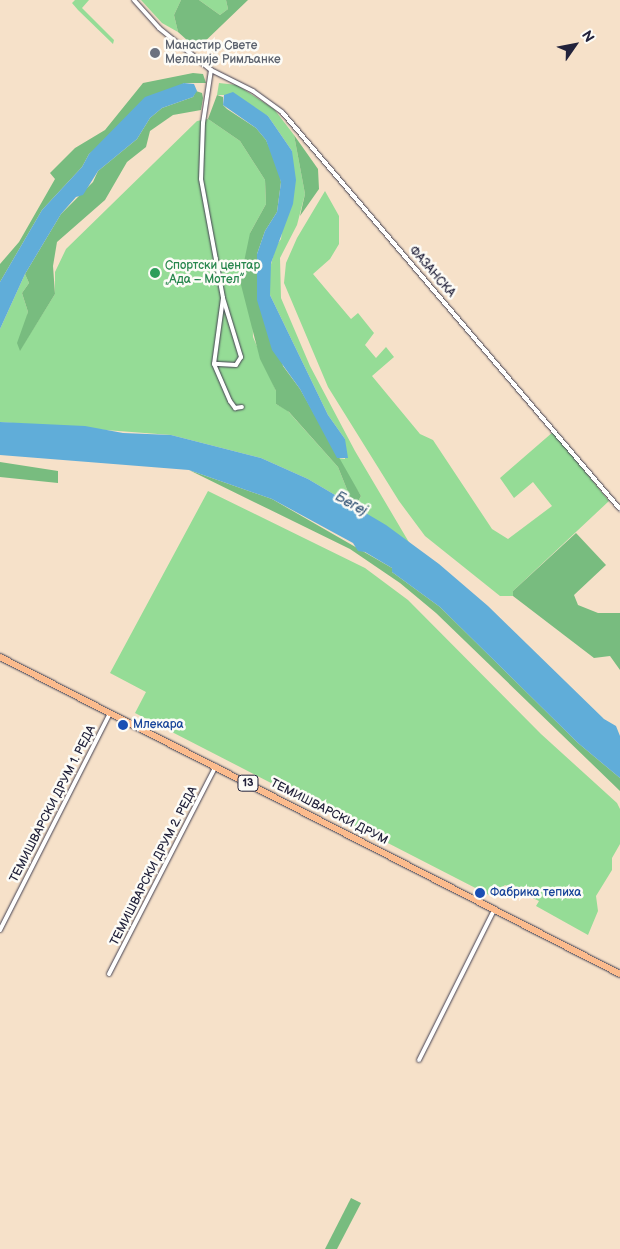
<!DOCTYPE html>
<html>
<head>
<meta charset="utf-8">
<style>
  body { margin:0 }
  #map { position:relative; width:620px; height:1249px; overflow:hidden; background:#f6e1c9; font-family:"Balsamiq Sans",sans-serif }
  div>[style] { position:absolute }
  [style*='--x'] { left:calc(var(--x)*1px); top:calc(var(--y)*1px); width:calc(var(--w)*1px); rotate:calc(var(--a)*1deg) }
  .green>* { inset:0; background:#95dc96 }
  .forest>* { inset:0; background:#78bc7f }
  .water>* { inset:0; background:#60add9 }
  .roads { filter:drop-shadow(0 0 1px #423f50) drop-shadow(0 0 1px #423f50) }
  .minor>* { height:4px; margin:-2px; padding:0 2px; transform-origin:2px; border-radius:2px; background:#fff }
  .primary>* { height:6px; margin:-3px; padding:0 3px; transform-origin:3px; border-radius:3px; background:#fbbb8d }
  .dots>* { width:14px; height:14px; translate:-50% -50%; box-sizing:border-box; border:2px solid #fdfcf7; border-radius:50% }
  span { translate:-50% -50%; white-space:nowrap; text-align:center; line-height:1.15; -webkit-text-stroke:5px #fdfcf7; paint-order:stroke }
  .shield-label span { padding:1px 4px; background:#fdfcf7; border:1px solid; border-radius:4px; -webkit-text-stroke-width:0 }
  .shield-label { font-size:11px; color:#22223b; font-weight:700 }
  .worship-label { font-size:12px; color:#5b616d }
  .left { translate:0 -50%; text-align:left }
  .leisure-label { font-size:12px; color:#27864d }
  .street-label { font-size:12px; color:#22223b }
  .transit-label { font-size:12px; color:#164399 }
  .water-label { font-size:14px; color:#3b5a7a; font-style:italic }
  .north { position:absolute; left:550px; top:20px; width:50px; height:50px; -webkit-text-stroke:4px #fdfcf7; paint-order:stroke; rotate:57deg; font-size:14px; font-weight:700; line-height:20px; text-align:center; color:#22223b }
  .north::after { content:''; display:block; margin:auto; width:18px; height:22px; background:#22223b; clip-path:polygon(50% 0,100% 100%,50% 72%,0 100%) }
</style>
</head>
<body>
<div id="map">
  <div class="green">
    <i style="clip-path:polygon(75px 0,89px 0,82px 8px,114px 40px,113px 44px,78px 10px,72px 3px)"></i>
    <i style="clip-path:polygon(141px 0,181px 0,174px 15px,178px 32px,162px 23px)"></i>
    <i style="clip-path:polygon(199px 0,226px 0,228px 9px,220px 15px)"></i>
    <i style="clip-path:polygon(219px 83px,237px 85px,274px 109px,294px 135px,305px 194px,297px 225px,280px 258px,281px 298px,310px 366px,355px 451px,410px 544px,355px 507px,361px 496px,337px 458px,345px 459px,345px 439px,328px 415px,270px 295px,268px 275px,276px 246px,281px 239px,292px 151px,268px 116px,224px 95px,217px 95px)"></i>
    <i style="clip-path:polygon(208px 119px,240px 141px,265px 180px,266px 204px,250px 233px,253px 337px,276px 391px,276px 404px,287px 410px,338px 467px,348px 492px,347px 502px,308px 479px,261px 458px,171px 435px,0 422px,0 329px,25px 274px,29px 283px,22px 293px,28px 312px,20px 350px,55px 294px,55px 272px,66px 249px,197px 121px)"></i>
    <i style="clip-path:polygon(325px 191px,339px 216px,339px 244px,330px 259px,313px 274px,351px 319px,358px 313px,374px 333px,365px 345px,376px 358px,386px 347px,394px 357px,372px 376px,420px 434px,433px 440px,492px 529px,508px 539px,552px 506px,533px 482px,514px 498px,500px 478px,553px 432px,609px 501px,513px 591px,513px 596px,500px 596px,425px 536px,399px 501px,328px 387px,284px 283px,286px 263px,297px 238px)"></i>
    <i style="clip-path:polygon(208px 491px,365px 568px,408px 600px,541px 734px,617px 803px,620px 809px,620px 844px,612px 858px,612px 870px,596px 896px,598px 911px,588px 935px,536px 906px,539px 901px,505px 885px,491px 896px,135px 713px,146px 692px,110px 673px)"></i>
  </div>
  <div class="forest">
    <i style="clip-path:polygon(181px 0,199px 0,220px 15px,228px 9px,226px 0,248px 0,197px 49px,178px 32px,174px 15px)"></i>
    <i style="clip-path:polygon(193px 73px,203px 74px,206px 83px,184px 83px,89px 154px,82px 167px,42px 210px,0 282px,0 264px,19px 242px,55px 179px,50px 173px,75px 148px,105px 130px,143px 83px)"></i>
    <i style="clip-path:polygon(196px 91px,202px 93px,203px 98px,201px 110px,173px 115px,150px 131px,146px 147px,127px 162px,105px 200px,57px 242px,53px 266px,55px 294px,20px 351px,17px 343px,28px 312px,22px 293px,29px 283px,25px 274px,61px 214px,93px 182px,98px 171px,137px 139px,150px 118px,162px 108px,193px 97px)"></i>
    <i style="clip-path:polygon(217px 95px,223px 97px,223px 105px,227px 109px,256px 128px,266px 140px,278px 167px,281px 182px,277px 212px,265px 231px,257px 254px,283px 366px,300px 389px,361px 496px,355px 507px,347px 502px,348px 492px,338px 467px,289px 412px,276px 404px,276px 391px,260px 359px,240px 281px,250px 233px,266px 204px,265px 180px,240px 141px,208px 119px)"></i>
    <i style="clip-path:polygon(294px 135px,318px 169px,319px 189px,300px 216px,305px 194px)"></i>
    <i style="clip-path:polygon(0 462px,58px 471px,58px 483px,0 477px)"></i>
    <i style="clip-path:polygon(189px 470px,272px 499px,392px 568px,392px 572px,440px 607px,578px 743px,620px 778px,620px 791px,436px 613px,400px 583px,350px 549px)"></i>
    <i style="clip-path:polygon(576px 533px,606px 565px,574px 595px,578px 605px,598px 613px,620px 613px,620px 670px,610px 656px,594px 658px,513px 596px,513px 591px)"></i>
    <i style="clip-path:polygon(351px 1198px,361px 1203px,337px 1249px,325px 1249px)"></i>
  </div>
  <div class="water">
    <i style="clip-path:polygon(184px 83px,194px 84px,197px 91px,193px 97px,162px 108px,150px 118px,137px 139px,98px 171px,83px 195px,76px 197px,61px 214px,25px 274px,0 329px,0 282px,42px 210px,82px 167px,89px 154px,145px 97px)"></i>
    <i style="clip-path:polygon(233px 92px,268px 116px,292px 151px,296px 180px,293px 204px,271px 263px,270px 295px,328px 415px,345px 439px,348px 458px,337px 458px,300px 389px,272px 350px,257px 300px,257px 254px,265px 231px,277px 212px,281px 182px,266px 140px,256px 128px,223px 105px,224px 95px)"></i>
    <i style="clip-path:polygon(0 422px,85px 426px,123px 433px,171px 435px,261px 458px,308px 479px,386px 525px,439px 564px,488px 606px,604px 719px,616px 726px,620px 736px,620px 778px,578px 743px,440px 607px,392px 572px,392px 568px,365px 552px,358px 551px,353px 543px,272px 499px,189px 470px,0 455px)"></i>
  </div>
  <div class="roads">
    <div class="minor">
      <i style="--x:134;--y:0;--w:38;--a:48"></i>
      <i style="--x:159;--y:28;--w:67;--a:38.9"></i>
      <i style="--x:211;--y:70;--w:47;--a:26.6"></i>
      <i style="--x:253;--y:91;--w:36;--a:36"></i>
      <i style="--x:282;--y:112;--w:521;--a:49.59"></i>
      <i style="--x:211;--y:70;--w:54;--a:98.6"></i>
      <i style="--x:203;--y:123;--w:56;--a:92"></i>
      <i style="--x:201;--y:179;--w:121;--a:79.5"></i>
      <i style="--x:223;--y:298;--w:62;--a:73"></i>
      <i style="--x:241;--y:357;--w:9;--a:122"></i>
      <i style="--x:236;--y:365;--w:22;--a:-177"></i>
      <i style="--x:214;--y:364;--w:67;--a:-82.2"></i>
      <i style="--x:214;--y:364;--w:40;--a:66.6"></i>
      <i style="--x:230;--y:401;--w:9;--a:54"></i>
      <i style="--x:235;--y:408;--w:7;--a:-8"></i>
      <i style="--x:0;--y:930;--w:243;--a:-63.1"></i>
      <i style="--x:109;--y:974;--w:234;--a:-62.8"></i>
      <i style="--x:419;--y:1060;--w:168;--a:-63.4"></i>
    </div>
    <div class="primary">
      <i style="--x:0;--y:657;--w:696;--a:27.08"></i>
    </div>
  </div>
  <div class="dots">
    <i style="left:155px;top:53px;background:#6b7280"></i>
    <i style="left:155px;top:273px;background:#2e9e5b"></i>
    <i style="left:123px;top:725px;background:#1a4fb4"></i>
    <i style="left:480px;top:893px;background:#1a4fb4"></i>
  </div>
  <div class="shield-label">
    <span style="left:248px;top:783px">13</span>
  </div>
  <div class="worship-label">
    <span class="left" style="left:165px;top:53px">Манастир Свете<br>Меланије Римљанке</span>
  </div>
  <div class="leisure-label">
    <span class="left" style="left:165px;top:273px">Спортски центар<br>„Ада – Мотел”</span>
  </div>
  <div class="street-label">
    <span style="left:432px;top:272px;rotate:49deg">ФАЗАНСКА</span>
    <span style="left:53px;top:804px;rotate:-63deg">ТЕМИШВАРСКИ ДРУМ 1. РЕДА</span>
    <span style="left:329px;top:812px;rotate:27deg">ТЕМИШВАРСКИ ДРУМ</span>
    <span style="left:154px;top:866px;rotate:-63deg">ТЕМИШВАРСКИ ДРУМ 2. РЕДА</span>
  </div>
  <div class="transit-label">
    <span class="left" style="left:133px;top:725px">Млекара</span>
    <span class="left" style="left:490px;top:893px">Фабрика тепиха</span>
  </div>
  <div class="water-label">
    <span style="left:351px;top:504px;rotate:28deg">Бегеј</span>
  </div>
  <div class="north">N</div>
</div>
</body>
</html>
